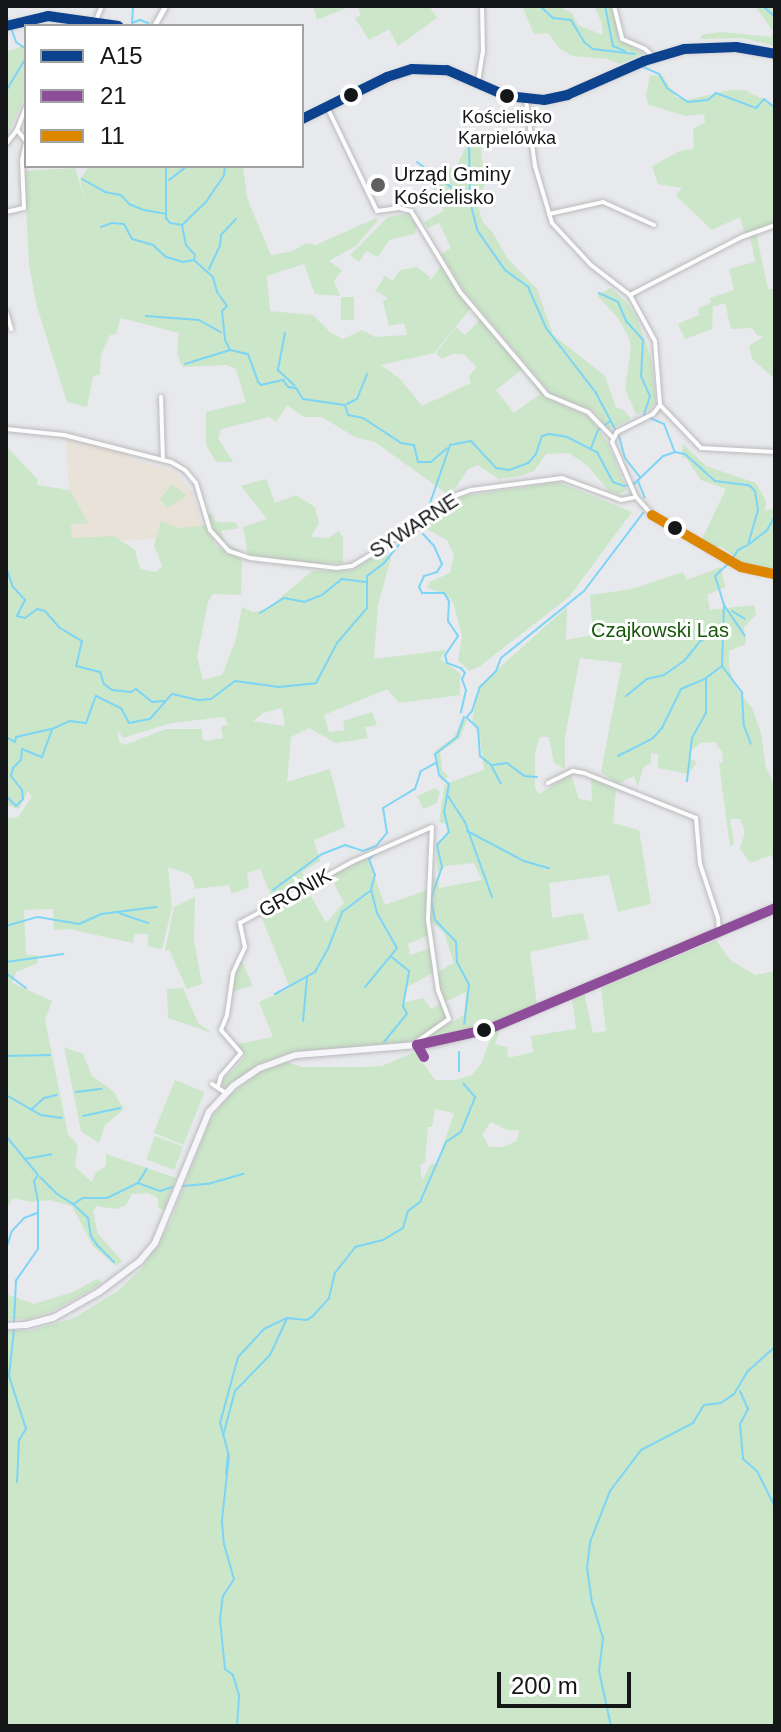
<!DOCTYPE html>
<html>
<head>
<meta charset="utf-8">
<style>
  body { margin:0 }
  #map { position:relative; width:781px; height:1732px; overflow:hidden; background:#e8e9ec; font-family:Arial,sans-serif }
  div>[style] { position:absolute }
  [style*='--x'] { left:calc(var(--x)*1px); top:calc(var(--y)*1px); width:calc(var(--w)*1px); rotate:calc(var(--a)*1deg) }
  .commercial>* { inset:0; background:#e9e2d9 }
  .green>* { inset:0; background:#cbe6c8; transform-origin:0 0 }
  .stream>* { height:2px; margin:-1px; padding:0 1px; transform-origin:1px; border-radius:1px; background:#7dd5f6 }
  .roads { filter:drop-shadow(0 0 2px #bababd) drop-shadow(0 0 2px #bababd) }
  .minor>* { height:4px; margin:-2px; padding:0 2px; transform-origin:2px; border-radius:2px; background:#fcfcfc }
  .tertiary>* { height:5px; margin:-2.5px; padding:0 2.5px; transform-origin:2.5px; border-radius:2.5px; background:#fcfcfc }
  .secondary>* { height:6px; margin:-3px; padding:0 3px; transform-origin:3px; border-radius:3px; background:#f6f6fa }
  .bus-1>* { height:10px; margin:-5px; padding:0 5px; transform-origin:5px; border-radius:5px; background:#0d438e }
  .bus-2>* { height:10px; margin:-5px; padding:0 5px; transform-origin:5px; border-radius:5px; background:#8e4d99 }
  .bus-3>* { height:10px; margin:-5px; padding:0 5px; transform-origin:5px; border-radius:5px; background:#dd8602 }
  .dots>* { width:22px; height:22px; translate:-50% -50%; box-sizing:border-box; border:4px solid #fff; border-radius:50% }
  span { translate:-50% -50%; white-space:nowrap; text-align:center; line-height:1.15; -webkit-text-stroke:6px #fff; paint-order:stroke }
  .bus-label { font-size:18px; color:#151618 }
  .poi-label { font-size:20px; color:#151618 }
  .left { translate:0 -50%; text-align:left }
  .street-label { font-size:20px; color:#151618 }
  .park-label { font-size:20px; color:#16580a }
  .frame { position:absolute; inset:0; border:8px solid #151618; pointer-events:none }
  .legend { position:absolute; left:24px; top:24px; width:280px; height:144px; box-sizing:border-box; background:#fff; border:2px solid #a1a2a3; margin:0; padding:10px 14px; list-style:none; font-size:24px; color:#151618 }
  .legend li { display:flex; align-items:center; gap:16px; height:40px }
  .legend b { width:40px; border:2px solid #a1a2a3 }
  .scale { position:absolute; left:497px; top:1672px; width:134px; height:36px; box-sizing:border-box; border:4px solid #151618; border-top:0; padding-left:10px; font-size:24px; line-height:28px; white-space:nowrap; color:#151618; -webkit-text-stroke:6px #fff; paint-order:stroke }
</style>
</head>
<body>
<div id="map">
  <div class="commercial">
    <i style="clip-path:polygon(66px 439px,124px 452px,132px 459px,174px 471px,192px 491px,204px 534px,127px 541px,72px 538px)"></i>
  </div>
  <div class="green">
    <i style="clip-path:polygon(313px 6px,351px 6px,317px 20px)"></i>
    <i style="clip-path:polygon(357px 6px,429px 6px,437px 18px,398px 46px,389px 29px,369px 40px,355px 18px,361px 15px)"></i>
    <i style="clip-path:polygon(522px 6px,562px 8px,572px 13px,578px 25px,603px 35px,602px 23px,594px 6px,611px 6px,618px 29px,629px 45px,644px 54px,620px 64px,607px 59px,573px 56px,560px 49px,548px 33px,534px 34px)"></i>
    <i style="clip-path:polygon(755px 6px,775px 6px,775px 46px,742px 38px,701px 39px,701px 35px,720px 32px,771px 37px,773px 31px)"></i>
    <i style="clip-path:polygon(26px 45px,26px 94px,6px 138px,6px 52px)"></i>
    <i style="clip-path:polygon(650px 75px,663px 76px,676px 97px,687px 100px,730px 90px,745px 90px,775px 105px,775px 223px,745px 234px,740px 217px,712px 230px,676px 196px,682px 188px,658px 184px,652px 166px,680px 151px,694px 149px,693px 129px,705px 122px,704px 114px,686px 116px,649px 105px,646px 96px)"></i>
    <i style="clip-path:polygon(480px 142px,485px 183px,478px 204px,482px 221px,493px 233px,508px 259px,537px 289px,553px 335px,605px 376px,616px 408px,623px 409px,631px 419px,608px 430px,595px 412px,552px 395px,464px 291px,441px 254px,451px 248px,439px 223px,428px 228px,424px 222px,444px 211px,428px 176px,456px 167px,468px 143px)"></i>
    <i style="clip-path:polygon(89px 166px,243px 166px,247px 198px,271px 255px,293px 251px,306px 243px,316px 245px,376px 218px,378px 220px,357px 245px,329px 261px,342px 270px,334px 281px,340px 296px,315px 294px,304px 264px,267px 276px,270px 311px,313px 315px,331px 333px,343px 339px,362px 330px,375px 337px,407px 335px,404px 323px,389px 326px,383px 302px,388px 298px,375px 291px,385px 276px,393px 281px,400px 270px,417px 267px,430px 277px,428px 283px,442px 265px,471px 308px,434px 353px,381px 365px,400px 379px,422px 406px,471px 383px,469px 376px,477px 367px,464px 354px,452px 354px,442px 359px,436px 353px,456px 327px,465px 335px,479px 321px,475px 313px,523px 369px,496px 390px,514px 413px,540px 394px,526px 373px,547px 398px,590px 417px,607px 442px,627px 490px,618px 494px,609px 491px,588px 466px,569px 453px,546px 454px,534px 471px,519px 476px,499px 479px,478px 465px,468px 469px,450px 496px,375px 442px,355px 437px,322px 417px,304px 417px,287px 405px,276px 422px,269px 417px,221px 429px,218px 438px,233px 462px,216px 462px,206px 445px,206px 412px,246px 402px,236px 369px,227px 365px,182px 367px,177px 352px,179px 333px,121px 318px,116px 334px,110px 335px,101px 355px,100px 375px,93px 376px,87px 407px,67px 402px,37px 307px,29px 265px,24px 171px,75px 168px,85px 200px,80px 179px)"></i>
    <i style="clip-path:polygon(403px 214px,409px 215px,417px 226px,414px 234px,389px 240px,378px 257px,366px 251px,359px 262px,350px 255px,388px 217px)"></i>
    <i style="clip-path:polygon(756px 233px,768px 289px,775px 289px,775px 379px,752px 359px,749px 346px,764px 336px,757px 335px,752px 328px,731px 329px,725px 303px,713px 307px,712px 329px,685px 339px,678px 324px,699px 315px,698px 308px,711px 303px,710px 298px,734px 290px,729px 269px,755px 262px,750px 236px)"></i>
    <i style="clip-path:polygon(611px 288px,627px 303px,636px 316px,651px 357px,656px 402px,648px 411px,636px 414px,625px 389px,631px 348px,629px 338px,618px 318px,597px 295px)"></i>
    <i style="left:341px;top:297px;width:13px;height:23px"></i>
    <i style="clip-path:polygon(683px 444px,706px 466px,756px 483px,766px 501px,765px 512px,775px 506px,775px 572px,745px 564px,720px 546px,713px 548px,701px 541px,726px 489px,701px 480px,686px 458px,682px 458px)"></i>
    <i style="clip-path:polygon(evenodd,6px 446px,37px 479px,37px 485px,70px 490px,88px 523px,71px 524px,72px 538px,114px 536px,135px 550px,140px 569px,157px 572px,162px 566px,154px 545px,161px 521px,179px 528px,205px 525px,216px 546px,242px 560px,241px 595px,213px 594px,208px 602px,197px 657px,203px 680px,222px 675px,236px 639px,242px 607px,253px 612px,267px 609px,312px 571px,352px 570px,382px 552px,391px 558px,378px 605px,374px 659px,446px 650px,440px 659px,460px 673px,460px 695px,399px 703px,387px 689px,324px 715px,329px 732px,345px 730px,343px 721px,372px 712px,377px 725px,365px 727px,368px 738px,336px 743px,309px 728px,291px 737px,287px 782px,330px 769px,345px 827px,314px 840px,320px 861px,302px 872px,309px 885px,275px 905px,260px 869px,247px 873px,249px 887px,232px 894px,229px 885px,195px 889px,193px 879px,188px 874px,168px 867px,172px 907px,162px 949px,148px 947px,148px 934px,135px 934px,133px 943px,69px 929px,54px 930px,53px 909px,24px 910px,26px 955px,37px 955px,38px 963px,16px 972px,12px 983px,52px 1001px,45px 1020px,68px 1134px,78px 1145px,75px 1167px,92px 1182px,95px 1173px,106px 1166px,106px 1154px,176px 1178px,164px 1210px,158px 1207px,158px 1198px,148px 1193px,132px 1194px,126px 1205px,116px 1209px,96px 1206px,93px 1212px,98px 1234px,122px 1261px,116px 1266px,93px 1246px,72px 1206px,49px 1200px,31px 1202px,13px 1198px,6px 1209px,6px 810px,9px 818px,18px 817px,32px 797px,28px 791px,19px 809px,6px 805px,6px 446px,282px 708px,285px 726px,253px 721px,263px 713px,282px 708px,6px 446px,224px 717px,229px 725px,221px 726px,223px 738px,207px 741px,202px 739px,202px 729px,166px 729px,125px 745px,119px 742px,117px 729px,123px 738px,171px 723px,224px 717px)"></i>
    <i style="clip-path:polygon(266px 479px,275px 503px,296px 495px,315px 507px,319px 523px,311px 537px,328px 538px,339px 531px,343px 538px,343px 563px,320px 564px,248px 555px,243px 527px,267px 519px,241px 486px)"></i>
    <i style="clip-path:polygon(558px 482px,632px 512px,569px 597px,480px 666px,469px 671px,458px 660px,462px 636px,454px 605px,450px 598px,427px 587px,430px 582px,450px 573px,454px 555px,447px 540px,423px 527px,422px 522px,464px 496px)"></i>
    <i style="clip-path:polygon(172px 484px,187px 496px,167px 508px,160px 499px)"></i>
    <i style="clip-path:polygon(212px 513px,216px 522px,235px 522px,239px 528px,221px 531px,225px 542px,243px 553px,232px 550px,215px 533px,208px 515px)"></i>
    <i style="clip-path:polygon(721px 567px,725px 587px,707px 595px,710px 610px,754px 605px,756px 615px,744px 627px,746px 644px,729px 651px,729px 668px,736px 688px,752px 708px,761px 733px,766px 767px,775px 787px,775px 863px,771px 855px,750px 863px,740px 848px,745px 832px,740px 819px,730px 819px,734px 843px,730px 847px,719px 763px,723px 762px,722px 752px,715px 742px,701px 743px,691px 750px,690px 759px,697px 762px,688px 774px,658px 768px,658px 754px,651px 753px,651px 763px,643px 768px,638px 787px,634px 776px,618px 784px,601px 772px,622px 663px,580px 658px,565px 737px,565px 769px,554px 763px,549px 737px,540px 737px,535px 753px,535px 788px,539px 794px,571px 774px,579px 799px,592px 801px,591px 777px,616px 789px,613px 823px,639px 830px,651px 904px,618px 912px,609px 875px,549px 883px,552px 918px,583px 913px,589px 939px,530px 952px,537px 1005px,476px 1030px,418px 1042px,464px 1015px,466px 992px,444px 1002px,440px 992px,437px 972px,454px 963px,444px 933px,430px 920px,430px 890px,434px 878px,438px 879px,439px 888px,482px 880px,474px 863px,445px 866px,438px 874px,436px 854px,436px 844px,444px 836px,449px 836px,446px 824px,439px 822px,445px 784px,484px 770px,480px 737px,472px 722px,478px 687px,567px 607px,566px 640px,593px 635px,590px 595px,632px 589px,683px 572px,687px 580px)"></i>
    <i style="clip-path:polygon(462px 719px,467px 720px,460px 738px,440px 752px,442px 770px,448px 776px,442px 782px,435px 751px,454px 737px)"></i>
    <i style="clip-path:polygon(435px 788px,440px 791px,437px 803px,423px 809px,417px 796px)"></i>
    <i style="clip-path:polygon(367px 857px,385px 905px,427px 890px,429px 935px,408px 944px,410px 955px,432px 948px,435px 972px,407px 987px,402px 1003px,423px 998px,431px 1009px,441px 1004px,447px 1018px,435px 1030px,407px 1042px,286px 1054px,262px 1063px,228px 1087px,223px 1085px,222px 1082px,245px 1057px,238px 1044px,273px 1037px,259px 1002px,290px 988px,261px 916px,307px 889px,326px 923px,344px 903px,330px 876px)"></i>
    <i style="clip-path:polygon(195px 897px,194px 941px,202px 984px,187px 989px,169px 950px,165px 951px,174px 907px)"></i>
    <i style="clip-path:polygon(evenodd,716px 940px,730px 960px,755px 975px,775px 971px,775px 1726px,6px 1726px,6px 1330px,28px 1331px,74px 1318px,119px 1290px,142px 1268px,170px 1223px,210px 1120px,227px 1097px,263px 1070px,287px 1062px,302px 1067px,366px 1067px,382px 1066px,415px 1052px,435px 1080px,456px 1080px,472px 1075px,481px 1064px,493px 1032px,500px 1029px,495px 1044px,507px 1047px,508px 1058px,533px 1052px,531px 1036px,576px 1029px,572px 998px,584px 993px,593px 1033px,606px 1031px,601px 988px,716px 940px,435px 1109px,454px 1113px,437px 1164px,431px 1164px,422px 1180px,420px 1165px,425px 1162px,428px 1127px,432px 1127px,435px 1109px,716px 940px,491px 1122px,507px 1130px,519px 1130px,517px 1141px,503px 1147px,489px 1147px,482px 1134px,491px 1122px)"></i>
    <i style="clip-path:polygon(240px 958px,253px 986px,233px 991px,235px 971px)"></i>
    <i style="clip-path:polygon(183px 988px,198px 1023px,212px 1033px,168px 1018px,167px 989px)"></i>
    <i style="clip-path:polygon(64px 1047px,83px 1054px,92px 1076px,113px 1091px,124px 1109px,105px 1125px,99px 1143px,81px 1131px)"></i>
    <i style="left:175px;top:1080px;width:32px;height:57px;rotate:22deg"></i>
    <i style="left:155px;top:1136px;width:30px;height:25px;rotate:21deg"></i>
    <i style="clip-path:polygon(97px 1279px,103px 1283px,53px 1311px,28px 1319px,6px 1319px,6px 1294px,34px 1304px,73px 1292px)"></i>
  </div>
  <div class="stream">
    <i style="--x:133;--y:6;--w:17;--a:93"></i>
    <i style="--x:132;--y:23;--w:9;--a:-21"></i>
    <i style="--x:140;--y:20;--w:9;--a:21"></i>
    <i style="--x:540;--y:6;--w:18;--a:43"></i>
    <i style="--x:553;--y:18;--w:18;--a:6"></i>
    <i style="--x:571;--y:20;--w:26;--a:59"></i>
    <i style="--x:584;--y:42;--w:11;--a:38"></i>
    <i style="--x:593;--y:49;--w:42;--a:6.8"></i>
    <i style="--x:605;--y:6;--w:41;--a:78.7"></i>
    <i style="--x:613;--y:46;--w:13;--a:23"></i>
    <i style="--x:763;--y:6;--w:15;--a:42"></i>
    <i style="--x:774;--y:16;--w:7;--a:82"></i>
    <i style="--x:6;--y:13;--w:8;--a:76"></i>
    <i style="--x:11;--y:28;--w:15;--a:70"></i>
    <i style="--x:16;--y:42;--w:12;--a:35"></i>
    <i style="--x:641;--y:66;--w:20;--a:24"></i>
    <i style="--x:659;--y:74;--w:16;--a:60"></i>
    <i style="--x:667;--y:88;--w:25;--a:34"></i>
    <i style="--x:688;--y:102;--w:20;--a:-6"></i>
    <i style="--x:708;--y:100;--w:11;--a:-41"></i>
    <i style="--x:716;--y:93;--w:43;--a:20.6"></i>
    <i style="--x:756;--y:108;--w:12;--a:-48"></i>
    <i style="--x:764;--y:99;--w:14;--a:39"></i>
    <i style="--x:6;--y:91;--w:39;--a:-59"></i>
    <i style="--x:469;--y:141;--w:58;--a:89"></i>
    <i style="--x:417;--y:162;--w:66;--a:36.3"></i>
    <i style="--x:470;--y:201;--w:30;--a:76"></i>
    <i style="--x:477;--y:230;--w:49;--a:55"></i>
    <i style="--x:505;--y:270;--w:29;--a:36"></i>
    <i style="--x:528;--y:287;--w:45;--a:66.3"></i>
    <i style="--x:546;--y:328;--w:82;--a:52.4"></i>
    <i style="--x:596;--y:393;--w:41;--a:62.2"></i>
    <i style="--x:166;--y:166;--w:52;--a:90"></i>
    <i style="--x:166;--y:218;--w:6;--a:51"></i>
    <i style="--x:170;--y:223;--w:12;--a:9"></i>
    <i style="--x:182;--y:225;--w:20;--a:79"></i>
    <i style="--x:186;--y:245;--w:13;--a:48"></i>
    <i style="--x:195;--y:255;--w:5;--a:101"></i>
    <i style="--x:194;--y:260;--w:25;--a:42"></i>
    <i style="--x:213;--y:277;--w:16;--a:75"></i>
    <i style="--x:217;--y:292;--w:17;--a:54"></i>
    <i style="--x:227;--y:306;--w:7;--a:135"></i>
    <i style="--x:222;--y:311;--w:29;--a:84"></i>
    <i style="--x:225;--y:340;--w:11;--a:63"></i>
    <i style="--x:230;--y:350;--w:18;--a:13"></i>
    <i style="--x:248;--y:354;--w:30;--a:70"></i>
    <i style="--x:258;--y:382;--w:4;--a:45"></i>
    <i style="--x:261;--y:385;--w:23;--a:-13"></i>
    <i style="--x:283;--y:380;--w:9;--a:54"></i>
    <i style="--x:288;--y:387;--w:8;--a:7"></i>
    <i style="--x:296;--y:388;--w:13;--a:58"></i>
    <i style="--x:303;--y:399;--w:42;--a:8.1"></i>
    <i style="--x:345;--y:405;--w:10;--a:73"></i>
    <i style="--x:348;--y:415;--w:15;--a:11"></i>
    <i style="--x:363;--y:418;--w:45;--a:33.3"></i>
    <i style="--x:401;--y:443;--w:13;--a:9"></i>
    <i style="--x:414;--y:445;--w:17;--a:77"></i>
    <i style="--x:418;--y:462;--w:13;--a:0"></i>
    <i style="--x:431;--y:462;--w:21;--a:-41"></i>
    <i style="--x:82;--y:179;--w:26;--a:29"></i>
    <i style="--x:105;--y:192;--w:16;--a:11"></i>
    <i style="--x:121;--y:195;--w:12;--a:48"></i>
    <i style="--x:129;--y:204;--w:16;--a:22"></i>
    <i style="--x:144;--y:210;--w:22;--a:10"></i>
    <i style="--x:169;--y:180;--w:23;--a:-38"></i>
    <i style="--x:182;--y:225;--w:33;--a:-44"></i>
    <i style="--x:206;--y:202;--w:32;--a:-56"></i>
    <i style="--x:224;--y:175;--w:9;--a:-84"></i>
    <i style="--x:101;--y:227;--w:12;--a:-20"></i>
    <i style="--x:112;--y:223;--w:12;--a:5"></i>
    <i style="--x:124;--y:224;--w:17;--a:62"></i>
    <i style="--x:132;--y:239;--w:22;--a:16"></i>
    <i style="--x:153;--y:245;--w:18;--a:43"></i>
    <i style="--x:166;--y:257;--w:18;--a:16"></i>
    <i style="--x:183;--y:262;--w:11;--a:-10"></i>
    <i style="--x:209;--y:269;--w:26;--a:-65"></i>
    <i style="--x:220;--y:245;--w:10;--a:-84"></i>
    <i style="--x:221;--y:235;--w:22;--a:-47"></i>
    <i style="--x:599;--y:293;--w:21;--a:25"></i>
    <i style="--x:618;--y:302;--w:21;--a:67"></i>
    <i style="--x:626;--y:321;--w:25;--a:48"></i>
    <i style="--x:643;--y:340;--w:36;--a:93"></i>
    <i style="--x:641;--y:376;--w:22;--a:66"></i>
    <i style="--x:650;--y:396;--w:20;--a:108"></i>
    <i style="--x:146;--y:316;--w:53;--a:4.3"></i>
    <i style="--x:199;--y:320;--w:25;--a:29"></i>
    <i style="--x:285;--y:333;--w:38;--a:101"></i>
    <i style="--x:278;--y:370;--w:23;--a:43"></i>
    <i style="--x:185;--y:364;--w:47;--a:-17.3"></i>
    <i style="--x:347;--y:404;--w:11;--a:-27"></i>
    <i style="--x:357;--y:399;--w:27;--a:-68"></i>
    <i style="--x:650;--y:418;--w:15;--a:23"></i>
    <i style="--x:664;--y:424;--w:30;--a:69"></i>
    <i style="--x:619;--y:436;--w:23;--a:75"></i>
    <i style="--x:625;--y:458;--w:24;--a:52"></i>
    <i style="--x:591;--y:448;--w:19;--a:-69"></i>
    <i style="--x:598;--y:430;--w:14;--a:-36"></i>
    <i style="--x:638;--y:481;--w:18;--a:68"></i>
    <i style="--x:409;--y:525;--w:25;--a:-40"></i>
    <i style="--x:428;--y:509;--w:68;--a:-71"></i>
    <i style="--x:450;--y:445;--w:21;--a:-11"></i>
    <i style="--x:471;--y:441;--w:37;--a:47"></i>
    <i style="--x:496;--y:468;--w:13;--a:9"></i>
    <i style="--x:509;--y:470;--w:20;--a:-20"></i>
    <i style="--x:528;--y:463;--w:12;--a:-48"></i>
    <i style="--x:536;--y:454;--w:19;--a:-72"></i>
    <i style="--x:542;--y:436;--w:7;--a:-16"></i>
    <i style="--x:549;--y:434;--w:18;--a:9"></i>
    <i style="--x:567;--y:437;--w:34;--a:27"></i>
    <i style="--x:597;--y:452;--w:34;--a:62"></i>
    <i style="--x:613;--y:482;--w:12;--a:20"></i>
    <i style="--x:624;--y:486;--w:10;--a:-11"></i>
    <i style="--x:634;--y:484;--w:40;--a:-44"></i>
    <i style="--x:663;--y:456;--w:13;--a:-18"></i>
    <i style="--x:675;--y:452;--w:10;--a:11"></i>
    <i style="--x:685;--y:454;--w:40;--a:42"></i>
    <i style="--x:715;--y:481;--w:34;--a:7"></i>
    <i style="--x:749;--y:485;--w:8;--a:45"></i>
    <i style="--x:755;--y:491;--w:19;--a:81"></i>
    <i style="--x:758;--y:510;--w:36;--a:106"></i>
    <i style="--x:748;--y:545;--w:24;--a:-38"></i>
    <i style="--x:767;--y:530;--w:16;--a:-60"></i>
    <i style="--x:423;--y:534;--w:16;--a:47"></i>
    <i style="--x:434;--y:546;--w:20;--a:66"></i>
    <i style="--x:442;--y:564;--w:9;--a:122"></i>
    <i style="--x:437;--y:572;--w:14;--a:163"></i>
    <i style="--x:424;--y:576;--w:12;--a:114"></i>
    <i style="--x:419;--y:587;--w:7;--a:63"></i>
    <i style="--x:422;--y:593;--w:22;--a:0"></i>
    <i style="--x:444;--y:593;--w:9;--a:58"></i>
    <i style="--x:449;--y:601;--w:20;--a:93"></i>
    <i style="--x:448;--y:621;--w:18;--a:56"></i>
    <i style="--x:458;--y:636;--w:23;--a:124"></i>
    <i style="--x:445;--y:655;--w:8;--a:76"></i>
    <i style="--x:447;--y:663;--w:15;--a:20"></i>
    <i style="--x:461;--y:668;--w:6;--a:51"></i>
    <i style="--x:465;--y:673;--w:7;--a:117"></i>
    <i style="--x:462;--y:679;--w:12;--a:70"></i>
    <i style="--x:466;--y:690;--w:23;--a:103"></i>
    <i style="--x:733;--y:558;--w:9;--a:-58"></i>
    <i style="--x:738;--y:550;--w:9;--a:-27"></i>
    <i style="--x:6;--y:567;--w:21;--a:71"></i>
    <i style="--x:13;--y:587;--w:18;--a:47"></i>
    <i style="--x:25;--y:600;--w:18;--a:117"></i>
    <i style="--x:17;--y:616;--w:8;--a:14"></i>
    <i style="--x:25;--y:618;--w:15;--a:-37"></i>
    <i style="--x:37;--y:609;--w:8;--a:14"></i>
    <i style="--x:45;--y:611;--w:23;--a:49"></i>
    <i style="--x:60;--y:628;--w:26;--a:31"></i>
    <i style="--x:82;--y:641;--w:26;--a:103"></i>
    <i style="--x:76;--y:666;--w:25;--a:14"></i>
    <i style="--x:100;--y:672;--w:13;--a:72"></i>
    <i style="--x:104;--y:684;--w:10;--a:37"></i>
    <i style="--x:112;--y:690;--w:19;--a:6"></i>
    <i style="--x:131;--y:692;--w:6;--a:-31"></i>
    <i style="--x:136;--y:689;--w:21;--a:39"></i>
    <i style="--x:152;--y:702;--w:12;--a:-5"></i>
    <i style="--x:724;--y:605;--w:37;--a:56"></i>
    <i style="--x:732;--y:611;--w:15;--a:32"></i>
    <i style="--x:260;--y:613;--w:28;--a:-32"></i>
    <i style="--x:284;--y:598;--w:20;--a:11"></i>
    <i style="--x:304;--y:602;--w:19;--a:-21"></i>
    <i style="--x:322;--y:595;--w:26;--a:-39"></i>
    <i style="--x:342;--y:579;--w:24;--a:7"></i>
    <i style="--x:722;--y:666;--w:34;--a:53"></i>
    <i style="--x:742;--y:693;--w:33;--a:87"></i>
    <i style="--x:744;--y:726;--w:19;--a:69"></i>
    <i style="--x:626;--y:696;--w:27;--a:-39"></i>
    <i style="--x:647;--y:679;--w:17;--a:-13"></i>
    <i style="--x:664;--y:675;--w:24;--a:-35"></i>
    <i style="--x:684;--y:661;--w:26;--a:-51"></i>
    <i style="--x:700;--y:641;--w:22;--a:-21"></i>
    <i style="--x:464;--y:717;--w:21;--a:109"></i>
    <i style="--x:457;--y:737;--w:28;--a:142"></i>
    <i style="--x:435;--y:754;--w:21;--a:79"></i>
    <i style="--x:439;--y:775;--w:13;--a:42"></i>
    <i style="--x:449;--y:784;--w:27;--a:100"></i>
    <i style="--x:444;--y:811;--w:22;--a:77"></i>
    <i style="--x:449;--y:832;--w:18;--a:133"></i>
    <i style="--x:437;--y:845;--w:23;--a:77"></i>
    <i style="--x:442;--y:867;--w:34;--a:109"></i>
    <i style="--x:431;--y:899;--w:21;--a:79"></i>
    <i style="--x:435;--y:920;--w:30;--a:46"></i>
    <i style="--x:456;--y:942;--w:20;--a:87"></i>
    <i style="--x:457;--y:962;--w:26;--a:62"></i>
    <i style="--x:469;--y:985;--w:39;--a:97"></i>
    <i style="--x:466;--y:718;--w:9;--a:-49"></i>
    <i style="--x:472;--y:711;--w:25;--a:-72"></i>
    <i style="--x:480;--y:687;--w:23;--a:-45"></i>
    <i style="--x:496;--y:671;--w:14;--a:-69"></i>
    <i style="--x:501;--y:658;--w:107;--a:-38.9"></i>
    <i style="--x:584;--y:591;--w:98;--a:-52.9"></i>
    <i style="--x:468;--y:719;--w:13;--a:42"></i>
    <i style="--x:478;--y:728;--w:28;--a:86"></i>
    <i style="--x:480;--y:756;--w:14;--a:39"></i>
    <i style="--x:491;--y:765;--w:21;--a:62"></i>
    <i style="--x:6;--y:737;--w:10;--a:29"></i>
    <i style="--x:15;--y:742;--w:5;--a:-79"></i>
    <i style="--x:16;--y:737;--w:36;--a:-13"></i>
    <i style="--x:618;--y:756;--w:39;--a:-27"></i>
    <i style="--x:653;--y:738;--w:13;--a:-48"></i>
    <i style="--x:662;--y:728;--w:43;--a:-64"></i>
    <i style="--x:681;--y:689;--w:26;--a:-23"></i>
    <i style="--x:492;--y:765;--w:15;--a:-8"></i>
    <i style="--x:507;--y:763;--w:21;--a:37"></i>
    <i style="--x:524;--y:776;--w:13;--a:4"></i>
    <i style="--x:687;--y:781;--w:43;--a:-83.4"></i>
    <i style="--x:692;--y:738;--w:29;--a:-61"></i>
    <i style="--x:706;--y:713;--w:35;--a:-90"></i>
    <i style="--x:706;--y:678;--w:20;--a:-37"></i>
    <i style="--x:722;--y:666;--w:61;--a:-88.1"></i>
    <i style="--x:724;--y:605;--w:30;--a:-107"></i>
    <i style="--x:715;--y:576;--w:18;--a:-43"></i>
    <i style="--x:6;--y:796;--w:14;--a:45"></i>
    <i style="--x:16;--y:806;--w:10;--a:-45"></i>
    <i style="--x:23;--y:799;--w:9;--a:-96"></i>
    <i style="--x:22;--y:790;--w:18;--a:-128"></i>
    <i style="--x:11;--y:776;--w:8;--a:-76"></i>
    <i style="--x:13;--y:768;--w:11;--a:-45"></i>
    <i style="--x:21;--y:760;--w:11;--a:-85"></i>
    <i style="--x:22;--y:749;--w:22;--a:22"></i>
    <i style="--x:42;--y:757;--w:30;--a:-70"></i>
    <i style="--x:52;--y:729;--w:20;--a:-24"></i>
    <i style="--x:70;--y:721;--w:16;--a:7"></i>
    <i style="--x:86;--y:723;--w:29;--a:-70"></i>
    <i style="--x:96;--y:696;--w:28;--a:26"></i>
    <i style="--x:121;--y:708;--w:17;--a:62"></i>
    <i style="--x:129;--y:723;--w:21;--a:-11"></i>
    <i style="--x:150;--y:719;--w:33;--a:-49"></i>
    <i style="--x:172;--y:694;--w:28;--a:13"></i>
    <i style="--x:199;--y:700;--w:12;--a:-5"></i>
    <i style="--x:211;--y:699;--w:30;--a:-37"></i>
    <i style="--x:235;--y:681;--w:44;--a:7.8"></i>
    <i style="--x:279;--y:687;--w:37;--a:-6"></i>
    <i style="--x:316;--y:683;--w:45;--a:-62.3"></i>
    <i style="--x:337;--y:643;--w:46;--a:-49.4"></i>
    <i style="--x:367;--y:608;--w:32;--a:-90"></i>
    <i style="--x:367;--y:576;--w:21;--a:-37"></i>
    <i style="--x:384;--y:563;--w:41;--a:-50.9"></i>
    <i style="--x:448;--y:796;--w:31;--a:57"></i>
    <i style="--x:465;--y:822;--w:80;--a:70.2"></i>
    <i style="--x:467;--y:831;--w:64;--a:27.8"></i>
    <i style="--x:524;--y:861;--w:26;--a:16"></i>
    <i style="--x:273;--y:890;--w:61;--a:-36.3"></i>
    <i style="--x:322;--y:854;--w:25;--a:-21"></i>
    <i style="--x:345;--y:845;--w:19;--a:18"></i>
    <i style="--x:363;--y:851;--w:14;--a:-21"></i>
    <i style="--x:376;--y:846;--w:17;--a:-50"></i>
    <i style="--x:387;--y:833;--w:25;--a:-99"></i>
    <i style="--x:383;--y:808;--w:37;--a:-31"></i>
    <i style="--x:415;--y:789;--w:19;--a:-72"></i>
    <i style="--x:421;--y:771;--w:18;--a:-29"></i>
    <i style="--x:119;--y:913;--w:31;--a:19"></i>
    <i style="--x:6;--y:926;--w:33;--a:-16"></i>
    <i style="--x:38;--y:917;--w:42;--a:9.7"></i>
    <i style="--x:79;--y:924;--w:24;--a:-24"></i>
    <i style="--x:101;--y:914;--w:56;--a:-7.1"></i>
    <i style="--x:6;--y:962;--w:58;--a:-8"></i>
    <i style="--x:6;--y:973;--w:25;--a:37"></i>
    <i style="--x:365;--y:987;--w:50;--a:-50.6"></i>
    <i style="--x:397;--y:948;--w:40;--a:-119.7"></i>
    <i style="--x:377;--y:913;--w:25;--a:-104"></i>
    <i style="--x:371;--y:889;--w:15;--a:-74"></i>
    <i style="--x:375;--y:875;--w:17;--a:-111"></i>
    <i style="--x:369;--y:859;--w:12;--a:-42"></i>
    <i style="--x:275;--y:994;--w:46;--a:-28.8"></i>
    <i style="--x:315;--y:972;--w:26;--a:-61"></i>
    <i style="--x:328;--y:949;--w:40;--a:-69"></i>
    <i style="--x:342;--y:912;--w:35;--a:-37"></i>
    <i style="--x:303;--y:1021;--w:43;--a:-84.7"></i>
    <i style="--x:384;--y:1042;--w:36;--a:-51"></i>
    <i style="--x:407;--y:1014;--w:9;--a:-117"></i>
    <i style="--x:403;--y:1006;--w:36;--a:-80"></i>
    <i style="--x:409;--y:971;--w:22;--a:-141"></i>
    <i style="--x:6;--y:1056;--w:44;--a:-1.3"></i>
    <i style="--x:459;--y:1071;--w:19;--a:-90"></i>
    <i style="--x:76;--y:1092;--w:26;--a:-7"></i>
    <i style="--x:6;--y:1095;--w:40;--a:29.7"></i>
    <i style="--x:41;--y:1115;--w:21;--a:8"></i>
    <i style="--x:31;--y:1110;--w:18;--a:-43"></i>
    <i style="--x:44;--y:1098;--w:13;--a:-13"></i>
    <i style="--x:83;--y:1116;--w:38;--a:-12"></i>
    <i style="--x:6;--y:1136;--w:50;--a:50.6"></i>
    <i style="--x:38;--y:1175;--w:7;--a:124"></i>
    <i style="--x:34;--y:1181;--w:21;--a:79"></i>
    <i style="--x:38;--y:1202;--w:47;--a:90"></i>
    <i style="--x:38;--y:1249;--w:39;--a:125"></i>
    <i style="--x:16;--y:1281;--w:41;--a:92.8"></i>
    <i style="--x:25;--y:1159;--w:27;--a:-10"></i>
    <i style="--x:40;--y:1177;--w:24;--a:45"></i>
    <i style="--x:57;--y:1194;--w:19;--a:32"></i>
    <i style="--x:73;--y:1204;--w:12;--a:-31"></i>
    <i style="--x:83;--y:1198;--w:24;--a:0"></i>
    <i style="--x:107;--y:1198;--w:34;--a:-26"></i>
    <i style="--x:138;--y:1183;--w:23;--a:20"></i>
    <i style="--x:160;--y:1191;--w:13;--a:-18"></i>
    <i style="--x:138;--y:1183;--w:17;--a:-59"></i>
    <i style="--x:183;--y:1186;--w:25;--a:-5"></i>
    <i style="--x:208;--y:1184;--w:37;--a:-16"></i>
    <i style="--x:73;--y:1204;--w:21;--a:43"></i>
    <i style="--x:88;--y:1218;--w:18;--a:81"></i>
    <i style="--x:91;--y:1236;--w:11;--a:56"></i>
    <i style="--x:97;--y:1245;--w:24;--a:45"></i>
    <i style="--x:6;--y:1249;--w:19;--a:-72"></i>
    <i style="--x:12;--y:1231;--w:18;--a:-47"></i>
    <i style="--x:24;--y:1218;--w:14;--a:-21"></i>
    <i style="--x:14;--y:1330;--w:46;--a:96.2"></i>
    <i style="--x:9;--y:1376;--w:56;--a:72.2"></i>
    <i style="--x:26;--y:1429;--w:13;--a:122"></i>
    <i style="--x:19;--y:1440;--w:42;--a:92.7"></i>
    <i style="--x:740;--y:1391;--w:20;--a:66"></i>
    <i style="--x:748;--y:1409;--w:17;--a:118"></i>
    <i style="--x:740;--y:1424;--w:35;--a:85"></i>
    <i style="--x:743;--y:1459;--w:18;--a:41"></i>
    <i style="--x:757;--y:1471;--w:40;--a:63.4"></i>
    <i style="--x:223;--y:1436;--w:47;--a:-75.1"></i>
    <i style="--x:235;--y:1391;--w:50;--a:-45.8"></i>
    <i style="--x:270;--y:1355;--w:40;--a:-65"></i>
    <i style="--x:226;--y:1474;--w:20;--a:-84"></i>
    <i style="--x:237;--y:1726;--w:31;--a:-86"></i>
    <i style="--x:239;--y:1695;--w:21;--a:-107"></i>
    <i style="--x:233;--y:1675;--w:10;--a:-143"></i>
    <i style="--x:225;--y:1669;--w:50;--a:-95.7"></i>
    <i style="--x:220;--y:1619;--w:23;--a:-83"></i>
    <i style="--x:223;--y:1596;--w:20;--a:-57"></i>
    <i style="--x:234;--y:1579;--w:35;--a:-106"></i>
    <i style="--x:224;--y:1545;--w:25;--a:-95"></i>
    <i style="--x:222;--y:1520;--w:64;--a:-83.8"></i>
    <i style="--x:229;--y:1456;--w:34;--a:-105"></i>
    <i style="--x:220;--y:1423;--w:68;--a:-74.7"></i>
    <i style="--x:238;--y:1357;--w:38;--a:-47"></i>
    <i style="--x:264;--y:1329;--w:25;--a:-26"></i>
    <i style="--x:287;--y:1318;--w:20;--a:6"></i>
    <i style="--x:307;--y:1320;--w:7;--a:-34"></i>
    <i style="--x:313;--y:1316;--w:24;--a:-48"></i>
    <i style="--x:329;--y:1298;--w:26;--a:-77"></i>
    <i style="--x:335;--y:1273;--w:33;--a:-52"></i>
    <i style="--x:355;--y:1247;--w:29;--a:-14"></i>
    <i style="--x:383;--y:1240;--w:23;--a:-31"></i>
    <i style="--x:403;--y:1228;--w:18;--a:-74"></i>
    <i style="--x:408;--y:1211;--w:15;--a:-37"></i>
    <i style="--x:420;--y:1202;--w:65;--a:-66.6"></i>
    <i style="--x:446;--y:1142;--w:18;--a:-34"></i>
    <i style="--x:461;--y:1132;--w:38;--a:-68"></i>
    <i style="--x:475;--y:1097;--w:18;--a:-131"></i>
    <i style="--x:611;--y:1726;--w:56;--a:-102.3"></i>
    <i style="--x:599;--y:1671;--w:33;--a:-83"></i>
    <i style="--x:603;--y:1638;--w:37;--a:-107"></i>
    <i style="--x:592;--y:1603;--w:35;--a:-98"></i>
    <i style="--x:587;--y:1568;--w:26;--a:-83"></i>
    <i style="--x:590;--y:1542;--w:55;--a:-68.6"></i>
    <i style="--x:610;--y:1491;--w:51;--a:-52.9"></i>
    <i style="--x:641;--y:1450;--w:59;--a:-27.4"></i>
    <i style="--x:693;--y:1423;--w:21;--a:-59"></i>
    <i style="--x:704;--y:1405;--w:17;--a:-7"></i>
    <i style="--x:721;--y:1403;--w:16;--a:-35"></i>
    <i style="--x:734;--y:1394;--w:27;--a:-59"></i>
    <i style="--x:748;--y:1371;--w:36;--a:-42"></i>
  </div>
  <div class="roads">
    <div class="minor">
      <i style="--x:614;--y:6;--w:34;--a:76"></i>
      <i style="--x:622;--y:39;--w:25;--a:23"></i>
      <i style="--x:645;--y:49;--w:12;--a:42"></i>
      <i style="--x:96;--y:20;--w:15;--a:-67"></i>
      <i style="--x:478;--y:82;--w:30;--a:-81"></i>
      <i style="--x:483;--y:52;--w:46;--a:-91.2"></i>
      <i style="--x:526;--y:100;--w:67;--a:82.2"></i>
      <i style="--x:535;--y:166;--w:59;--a:73.4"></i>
      <i style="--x:552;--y:223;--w:57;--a:47.1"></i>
      <i style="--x:591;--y:265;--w:49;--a:37.6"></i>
      <i style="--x:630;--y:295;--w:52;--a:61.5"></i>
      <i style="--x:655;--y:341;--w:64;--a:85.5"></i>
      <i style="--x:660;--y:405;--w:11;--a:128"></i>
      <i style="--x:653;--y:414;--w:40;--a:153.4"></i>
      <i style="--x:617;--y:432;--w:11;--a:117"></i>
      <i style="--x:612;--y:442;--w:60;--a:66.4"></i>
      <i style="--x:636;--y:497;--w:24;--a:48"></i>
      <i style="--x:652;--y:515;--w:103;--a:30.3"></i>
      <i style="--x:741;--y:567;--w:35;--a:12"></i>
      <i style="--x:327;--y:107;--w:115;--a:64.3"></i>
      <i style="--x:377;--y:211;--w:22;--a:-8"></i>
      <i style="--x:399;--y:208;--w:12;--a:14"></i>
      <i style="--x:411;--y:211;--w:95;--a:58.8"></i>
      <i style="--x:460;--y:292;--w:135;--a:49.8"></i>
      <i style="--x:547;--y:395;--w:44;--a:22.5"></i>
      <i style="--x:588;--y:412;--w:36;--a:46"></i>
      <i style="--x:17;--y:130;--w:14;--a:51"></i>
      <i style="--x:6;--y:144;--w:18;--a:-52"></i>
      <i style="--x:17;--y:130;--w:26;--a:-69"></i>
      <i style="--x:6;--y:212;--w:18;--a:-13"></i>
      <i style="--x:24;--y:208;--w:48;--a:-92.4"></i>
      <i style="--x:22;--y:160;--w:17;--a:-77"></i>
      <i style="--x:549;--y:214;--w:55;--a:-12.5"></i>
      <i style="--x:603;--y:202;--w:56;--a:24.3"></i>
      <i style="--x:630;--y:295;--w:126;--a:-27.4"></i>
      <i style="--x:742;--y:237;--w:35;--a:-20"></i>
      <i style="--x:6;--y:311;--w:19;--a:74"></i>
      <i style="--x:161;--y:397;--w:62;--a:88.2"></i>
      <i style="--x:660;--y:405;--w:59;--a:46.4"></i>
      <i style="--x:701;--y:448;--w:74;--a:3.1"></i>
      <i style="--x:6;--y:429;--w:58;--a:5.9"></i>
      <i style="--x:64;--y:435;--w:110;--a:14.2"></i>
      <i style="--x:171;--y:462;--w:16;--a:30"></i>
      <i style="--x:185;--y:470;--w:17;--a:50"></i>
      <i style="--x:196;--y:483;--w:49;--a:73.4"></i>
      <i style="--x:210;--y:530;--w:28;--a:48"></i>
      <i style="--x:229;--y:551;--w:22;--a:18"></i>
      <i style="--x:250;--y:558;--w:88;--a:6.6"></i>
      <i style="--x:337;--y:568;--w:15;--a:-8"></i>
      <i style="--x:352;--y:566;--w:27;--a:-31"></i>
      <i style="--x:375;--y:552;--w:100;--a:-34.8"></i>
      <i style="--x:457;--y:495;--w:15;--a:-20"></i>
      <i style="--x:471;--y:490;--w:92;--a:-7.5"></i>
      <i style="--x:562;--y:478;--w:63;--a:20.4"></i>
      <i style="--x:621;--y:500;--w:15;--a:-11"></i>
      <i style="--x:548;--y:783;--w:28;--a:-26"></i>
      <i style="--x:573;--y:771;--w:11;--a:10"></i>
      <i style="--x:584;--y:773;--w:121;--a:21.9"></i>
      <i style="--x:696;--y:818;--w:46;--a:85"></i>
      <i style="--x:700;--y:864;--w:57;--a:71.6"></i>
      <i style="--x:718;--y:918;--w:13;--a:86"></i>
      <i style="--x:212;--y:1084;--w:17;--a:33"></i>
      <i style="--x:218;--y:1086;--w:10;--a:-73"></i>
      <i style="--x:221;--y:1076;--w:30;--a:-49"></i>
      <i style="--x:241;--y:1053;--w:30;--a:-131"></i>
      <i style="--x:221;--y:1030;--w:16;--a:-68"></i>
      <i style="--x:227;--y:1015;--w:42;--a:-81.9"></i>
      <i style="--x:233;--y:973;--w:29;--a:-65"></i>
      <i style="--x:245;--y:947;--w:25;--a:-102"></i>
      <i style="--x:240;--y:923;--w:128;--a:-28.6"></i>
      <i style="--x:352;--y:862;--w:87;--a:-23.6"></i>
      <i style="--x:432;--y:827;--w:93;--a:92.5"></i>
      <i style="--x:428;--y:920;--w:71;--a:81.9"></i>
      <i style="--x:438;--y:990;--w:31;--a:69"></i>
      <i style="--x:449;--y:1019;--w:45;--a:144.9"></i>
    </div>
    <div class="tertiary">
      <i style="--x:6;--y:26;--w:43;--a:-13.4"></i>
      <i style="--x:48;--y:16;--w:71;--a:8.1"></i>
      <i style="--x:154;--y:26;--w:23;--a:-61"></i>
      <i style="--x:302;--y:119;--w:95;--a:-26.3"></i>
      <i style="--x:387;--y:77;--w:26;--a:-18"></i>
      <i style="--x:412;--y:69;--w:35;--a:2"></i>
      <i style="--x:447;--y:70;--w:65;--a:23.4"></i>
      <i style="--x:507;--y:96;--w:37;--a:6"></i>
      <i style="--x:544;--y:100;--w:24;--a:-12"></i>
      <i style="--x:567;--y:95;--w:84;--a:-23.8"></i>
      <i style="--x:644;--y:61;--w:42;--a:-16.7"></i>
      <i style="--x:684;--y:49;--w:52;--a:-2.2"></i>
      <i style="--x:736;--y:47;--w:40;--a:10"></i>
    </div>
    <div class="secondary">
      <i style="--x:6;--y:1326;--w:20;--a:-3"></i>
      <i style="--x:26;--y:1325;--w:28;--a:-15"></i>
      <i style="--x:53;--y:1318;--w:53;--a:-29.5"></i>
      <i style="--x:99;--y:1292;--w:51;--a:-37.1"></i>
      <i style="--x:140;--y:1261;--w:23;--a:-50"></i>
      <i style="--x:155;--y:1243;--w:142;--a:-67.6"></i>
      <i style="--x:209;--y:1112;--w:35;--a:-47"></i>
      <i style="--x:233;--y:1086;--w:32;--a:-34"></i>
      <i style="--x:260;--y:1068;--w:38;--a:-20"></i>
      <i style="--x:296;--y:1055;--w:134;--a:-4.7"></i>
      <i style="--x:430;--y:1044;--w:61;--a:-14.3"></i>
      <i style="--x:489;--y:1029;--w:311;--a:-22.9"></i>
    </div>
  </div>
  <div class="bus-1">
    <i style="--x:6;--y:26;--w:43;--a:-13.4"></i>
    <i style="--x:48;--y:16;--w:71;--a:8.1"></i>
    <i style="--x:302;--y:119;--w:95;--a:-26.3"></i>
    <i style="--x:387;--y:77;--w:26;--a:-18"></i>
    <i style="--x:412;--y:69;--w:35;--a:2"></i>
    <i style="--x:447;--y:70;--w:65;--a:23.4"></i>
    <i style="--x:507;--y:96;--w:37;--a:6"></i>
    <i style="--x:544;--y:100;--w:24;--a:-12"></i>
    <i style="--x:567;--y:95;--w:84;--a:-23.8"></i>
    <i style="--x:644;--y:61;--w:42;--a:-16.7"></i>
    <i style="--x:684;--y:49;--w:52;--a:-2.2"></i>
    <i style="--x:736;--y:47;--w:40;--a:10"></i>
  </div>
  <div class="bus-2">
    <i style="--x:424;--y:1057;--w:14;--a:-120"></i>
    <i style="--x:417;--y:1045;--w:74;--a:-12.5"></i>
    <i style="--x:489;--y:1029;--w:311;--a:-22.9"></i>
  </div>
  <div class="bus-3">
    <i style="--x:652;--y:515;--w:103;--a:30.3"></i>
    <i style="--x:741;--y:567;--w:35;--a:12"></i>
  </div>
  <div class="dots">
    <i style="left:351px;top:95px;background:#151618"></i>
    <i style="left:507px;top:96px;background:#151618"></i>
    <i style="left:378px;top:185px;background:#5f6062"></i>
    <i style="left:675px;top:528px;background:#151618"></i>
    <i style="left:484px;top:1030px;background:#151618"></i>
  </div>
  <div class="bus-label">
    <span style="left:507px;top:128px">Kościelisko<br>Karpielówka</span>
  </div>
  <div class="poi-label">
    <span class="left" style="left:394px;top:186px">Urząd Gminy<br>Kościelisko</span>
  </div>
  <div class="street-label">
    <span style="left:414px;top:526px;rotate:-33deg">SYWARNE</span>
    <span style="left:295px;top:893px;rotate:-29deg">GRONIK</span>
  </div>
  <div class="park-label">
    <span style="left:660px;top:630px">Czajkowski Las</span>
  </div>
  <div class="frame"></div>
  <ul class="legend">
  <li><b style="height:10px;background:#0d438e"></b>A15</li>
  <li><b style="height:10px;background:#8e4d99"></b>21</li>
  <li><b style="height:10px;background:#dd8602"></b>11</li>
  </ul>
  <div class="scale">200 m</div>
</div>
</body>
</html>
